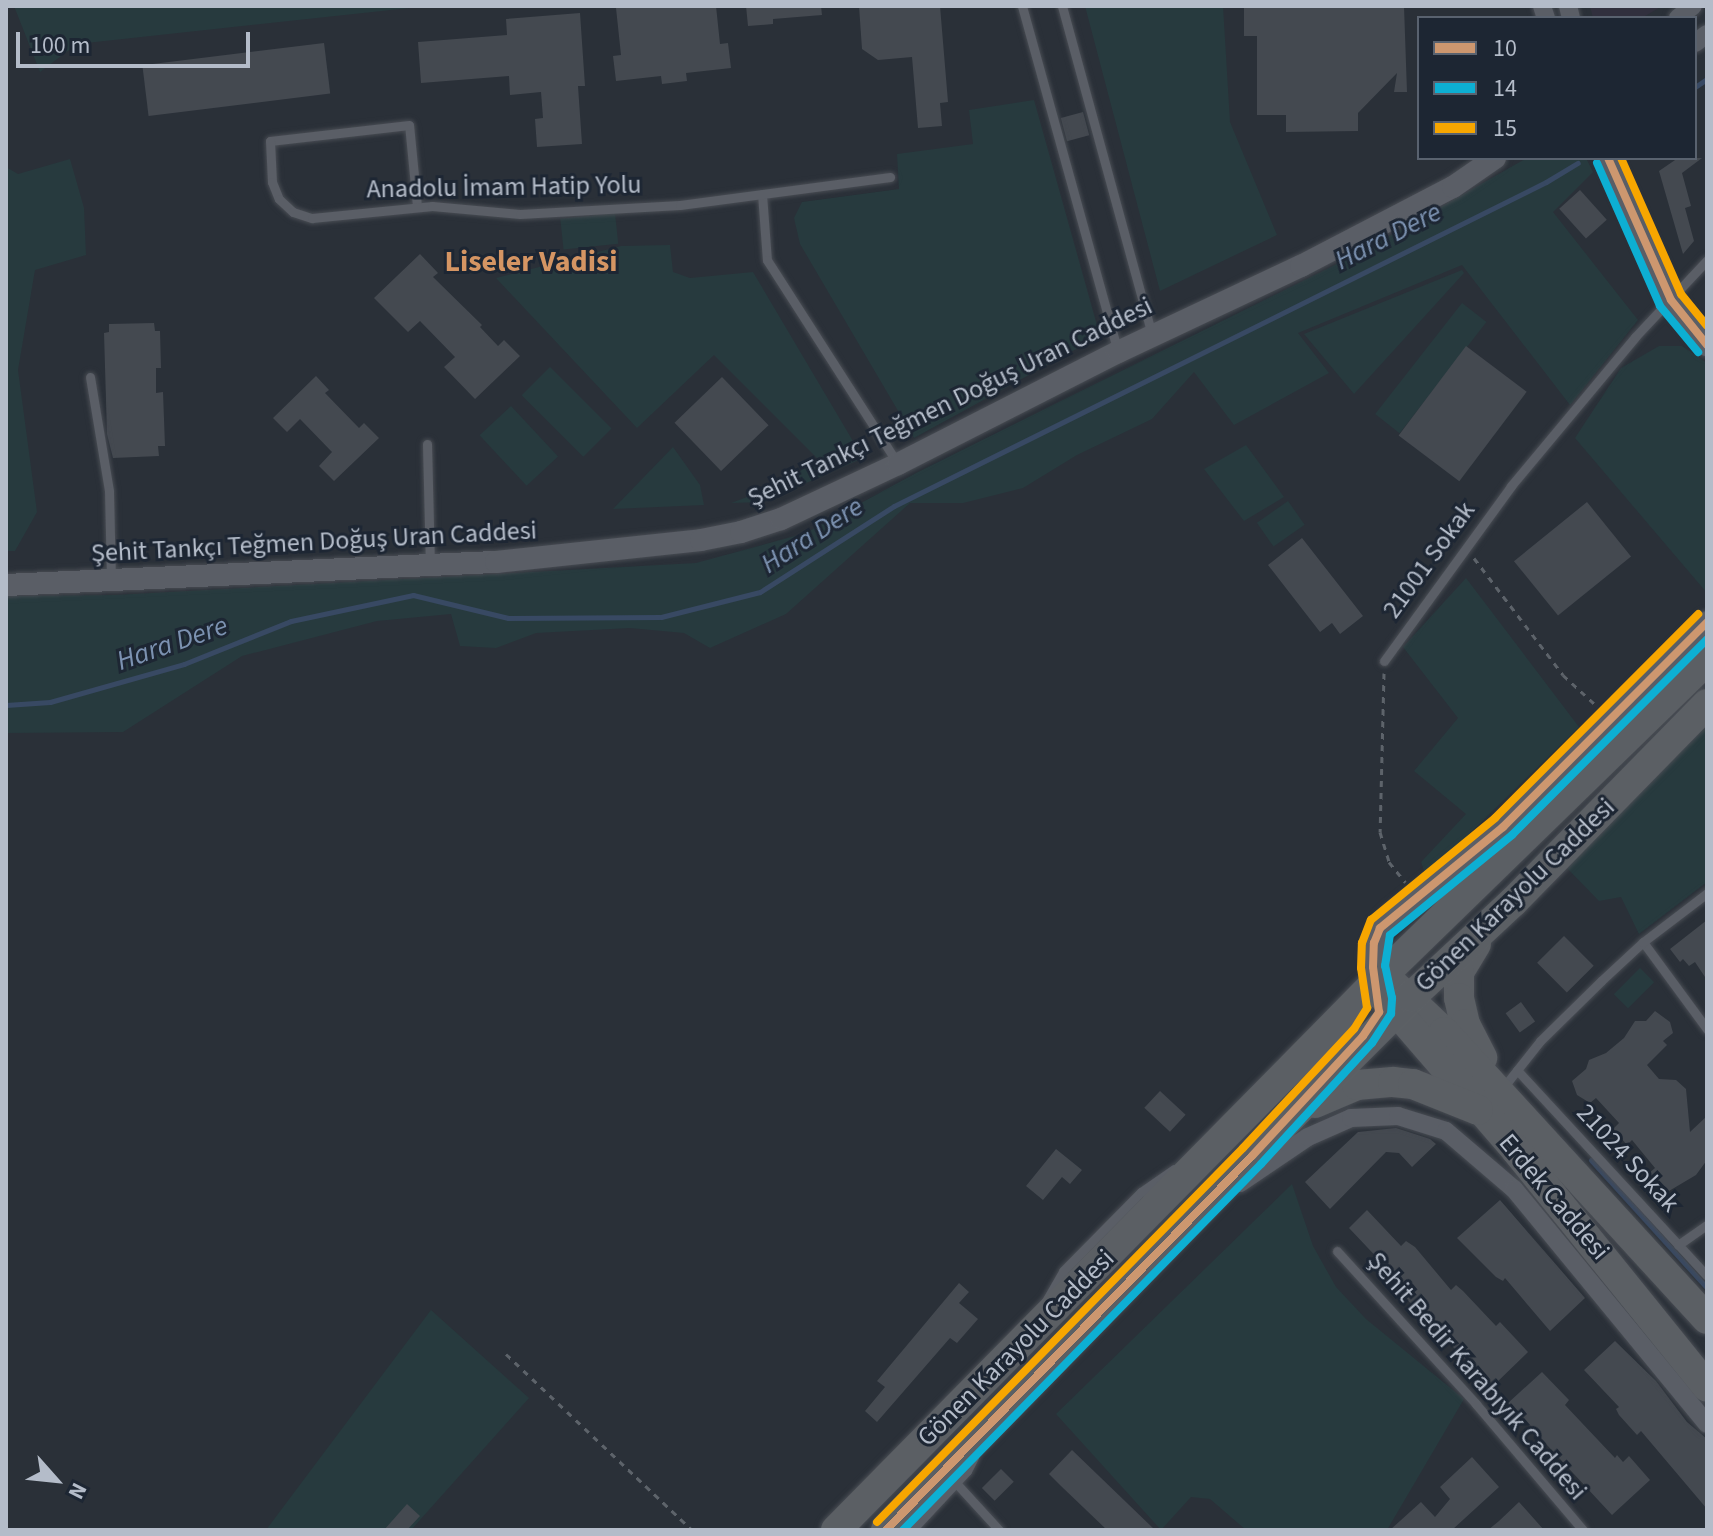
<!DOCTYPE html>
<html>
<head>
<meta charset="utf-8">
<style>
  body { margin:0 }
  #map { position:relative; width:1713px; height:1536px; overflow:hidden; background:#2a3038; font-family:"Source Sans 3",sans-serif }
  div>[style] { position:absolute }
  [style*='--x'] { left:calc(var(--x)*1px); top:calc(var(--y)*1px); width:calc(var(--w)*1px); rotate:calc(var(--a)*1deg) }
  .medical>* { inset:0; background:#31303e }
  .green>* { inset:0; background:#273a3e; transform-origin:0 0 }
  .stream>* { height:5px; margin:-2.5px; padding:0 2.5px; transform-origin:2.5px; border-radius:2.5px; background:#384963 }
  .building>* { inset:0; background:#444950; transform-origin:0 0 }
  .path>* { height:3px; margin-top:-1.5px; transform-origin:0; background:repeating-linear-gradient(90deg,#5d636a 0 6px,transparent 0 12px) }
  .roads { filter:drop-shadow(0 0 2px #484c53) drop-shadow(0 0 2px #484c53) }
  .service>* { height:9px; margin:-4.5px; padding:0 4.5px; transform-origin:4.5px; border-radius:4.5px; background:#5a5e66 }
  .minor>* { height:18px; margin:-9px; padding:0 9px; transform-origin:9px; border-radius:9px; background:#5a5e66 }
  .tertiary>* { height:22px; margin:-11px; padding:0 11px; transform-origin:11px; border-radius:11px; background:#5a5e66 }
  .trunk>* { height:30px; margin:-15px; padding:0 15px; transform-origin:15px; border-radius:15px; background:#5b5f64 }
  .bus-1>* { height:8px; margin:-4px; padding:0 4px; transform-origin:4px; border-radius:4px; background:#cd976f }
  .bus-2>* { height:8px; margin:-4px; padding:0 4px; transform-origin:4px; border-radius:4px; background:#0dafd3 }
  .bus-3>* { height:8px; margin:-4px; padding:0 4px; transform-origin:4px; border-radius:4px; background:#f7a600 }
  span { translate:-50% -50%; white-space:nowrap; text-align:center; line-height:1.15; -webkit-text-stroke:6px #1d2633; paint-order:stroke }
  .street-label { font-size:26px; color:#b4bcc9 }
  .water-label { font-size:28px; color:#7c92b1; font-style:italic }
  .quarter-label { font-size:30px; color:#d59563; font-weight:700 }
  .frame { position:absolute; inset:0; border:8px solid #b4bcc9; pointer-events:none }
  .legend { position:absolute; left:1417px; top:16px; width:280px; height:144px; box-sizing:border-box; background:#1d2633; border:2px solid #59626f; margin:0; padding:10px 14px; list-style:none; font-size:24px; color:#b4bcc9 }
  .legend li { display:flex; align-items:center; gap:16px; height:40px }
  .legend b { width:40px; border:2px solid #59626f }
  .north { position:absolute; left:16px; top:1440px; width:80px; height:80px; -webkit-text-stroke:6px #1d2633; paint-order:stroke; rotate:117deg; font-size:22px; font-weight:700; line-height:32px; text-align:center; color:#b4bcc9 }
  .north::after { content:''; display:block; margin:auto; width:28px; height:36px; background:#b4bcc9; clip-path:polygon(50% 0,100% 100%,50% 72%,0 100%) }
  .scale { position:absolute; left:16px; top:32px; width:234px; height:36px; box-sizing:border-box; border:4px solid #b4bcc9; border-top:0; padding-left:10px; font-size:24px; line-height:28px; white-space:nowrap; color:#b4bcc9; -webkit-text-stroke:6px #1d2633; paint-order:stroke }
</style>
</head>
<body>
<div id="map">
  <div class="medical">
    <i style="clip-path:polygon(1590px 6px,1662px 6px,1642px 18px,1593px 18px)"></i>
  </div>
  <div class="green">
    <i style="clip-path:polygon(14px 6px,428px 6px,77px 44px,40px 72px)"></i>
    <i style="clip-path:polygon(1085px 6px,1223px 6px,1230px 122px,1277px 235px,1160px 291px)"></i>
    <i style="clip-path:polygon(1034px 100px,1100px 336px,914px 438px,800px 244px,794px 218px,802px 202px,899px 189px,897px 154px,973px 144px,969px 110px)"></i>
    <i style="clip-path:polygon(1527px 158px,1586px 158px,1593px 172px,1553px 212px,1638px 320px,1570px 405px,1462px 265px,1298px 333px,1329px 373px,1234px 425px,1194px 372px,1152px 419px,1077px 455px,1023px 488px,963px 503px,910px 503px,786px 614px,710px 648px,684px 633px,630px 628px,536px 633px,496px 648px,460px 646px,451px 614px,377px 621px,242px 656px,123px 732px,6px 733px,6px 596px,115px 595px,696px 563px,806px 533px,916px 473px,1363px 251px)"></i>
    <i style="clip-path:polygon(70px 159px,84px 208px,86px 255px,35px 270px,18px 370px,37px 512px,15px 551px,6px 551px,6px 167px,18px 174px)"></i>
    <i style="left:615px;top:213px;width:31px;height:55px;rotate:84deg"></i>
    <i style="clip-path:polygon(670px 245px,673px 272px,690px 278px,753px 272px,863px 458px,763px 502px,731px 503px,769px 489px,819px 460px,714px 355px,637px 428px,496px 278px,621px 246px)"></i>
    <i style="clip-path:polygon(1462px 270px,1464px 273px,1354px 394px,1304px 334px)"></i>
    <i style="left:1462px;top:303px;width:31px;height:141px;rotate:38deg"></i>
    <i style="clip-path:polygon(1659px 346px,1682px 346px,1707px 363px,1707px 593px,1575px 438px,1621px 368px)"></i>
    <i style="left:550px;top:367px;width:87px;height:40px;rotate:45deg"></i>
    <i style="left:511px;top:406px;width:69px;height:43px;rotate:47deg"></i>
    <i style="clip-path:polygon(1246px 445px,1284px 497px,1244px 521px,1204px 469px)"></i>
    <i style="clip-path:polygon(673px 447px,700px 485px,704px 505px,613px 509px)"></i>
    <i style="left:1288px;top:501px;width:29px;height:38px;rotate:55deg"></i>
    <i style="clip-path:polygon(1466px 578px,1579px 727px,1426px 876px,1421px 862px,1466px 814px,1414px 771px,1458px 718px,1403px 647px)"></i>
    <i style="clip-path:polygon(1707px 719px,1707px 882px,1639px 934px,1621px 897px,1599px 901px,1563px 864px)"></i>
    <i style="left:1640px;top:968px;width:20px;height:37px;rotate:45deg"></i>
    <i style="clip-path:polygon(1292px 1184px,1313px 1246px,1336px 1287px,1366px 1319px,1464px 1399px,1387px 1530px,1246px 1530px,1210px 1499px,1191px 1497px,1161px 1530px,1056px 1414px)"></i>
    <i style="clip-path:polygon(431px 1310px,529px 1398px,411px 1530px,266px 1530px)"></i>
  </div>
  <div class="stream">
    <i style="--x:1695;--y:87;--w:14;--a:-34"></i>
    <i style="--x:6;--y:705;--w:44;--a:-3.9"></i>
    <i style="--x:50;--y:702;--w:139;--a:-15.8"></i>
    <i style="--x:184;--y:664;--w:115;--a:-21.9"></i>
    <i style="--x:291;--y:621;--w:125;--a:-12"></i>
    <i style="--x:413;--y:595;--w:98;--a:13.6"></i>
    <i style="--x:508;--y:618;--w:153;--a:-0.4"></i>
    <i style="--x:661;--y:617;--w:102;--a:-14.2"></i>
    <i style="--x:760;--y:592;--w:159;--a:-32.7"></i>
    <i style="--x:894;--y:506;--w:728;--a:-26.42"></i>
    <i style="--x:1546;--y:182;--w:37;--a:-31"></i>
    <i style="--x:1591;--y:1160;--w:173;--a:47.8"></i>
  </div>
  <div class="building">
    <i style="clip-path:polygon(716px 6px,720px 44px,728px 43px,731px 68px,686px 73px,687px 81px,662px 84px,661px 76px,616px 81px,613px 56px,621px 55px,616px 8px)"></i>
    <i style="clip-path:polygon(746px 6px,821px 6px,822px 15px,773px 19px,773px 24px,748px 26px)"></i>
    <i style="clip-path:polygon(859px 6px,940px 6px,948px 102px,940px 103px,942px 126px,918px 128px,912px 57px,878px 60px,862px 49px)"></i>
    <i style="clip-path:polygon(1244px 6px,1404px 6px,1407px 92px,1394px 92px,1397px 73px,1358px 113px,1358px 131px,1286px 132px,1286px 115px,1257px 115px,1257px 36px,1244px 36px)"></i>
    <i style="clip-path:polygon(580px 13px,585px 86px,578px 86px,582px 144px,537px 147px,535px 119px,543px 118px,541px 92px,510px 95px,509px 76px,421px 83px,418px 42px,507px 35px,506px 19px)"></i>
    <i style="left:324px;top:43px;width:51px;height:183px;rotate:83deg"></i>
    <i style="left:1083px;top:112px;width:24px;height:23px;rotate:75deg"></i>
    <i style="clip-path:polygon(1678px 158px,1702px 158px,1682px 173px,1691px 206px,1685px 208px,1694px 241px,1683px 254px,1659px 171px)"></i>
    <i style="left:1580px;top:190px;width:40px;height:28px;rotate:48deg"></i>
    <i style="clip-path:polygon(420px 254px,438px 273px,433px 277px,482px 325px,480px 327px,498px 346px,504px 340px,520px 356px,475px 399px,444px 367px,455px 357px,420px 321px,408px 332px,374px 298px)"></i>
    <i style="clip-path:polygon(154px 323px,155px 331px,160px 331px,161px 368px,156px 368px,156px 393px,163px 392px,165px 446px,158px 446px,159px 456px,113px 458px,107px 434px,104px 333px,109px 332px,109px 324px)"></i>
    <i style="left:1466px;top:346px;width:76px;height:112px;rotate:37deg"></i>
    <i style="clip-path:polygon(316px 376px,329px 390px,325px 393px,359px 428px,364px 423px,379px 438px,334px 481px,319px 466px,332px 452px,300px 419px,287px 432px,273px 418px)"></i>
    <i style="left:722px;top:377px;width:67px;height:66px;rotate:46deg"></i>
    <i style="left:1587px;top:502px;width:70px;height:94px;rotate:51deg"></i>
    <i style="clip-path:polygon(1302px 538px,1363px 616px,1340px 634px,1332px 623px,1320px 632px,1268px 565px)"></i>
    <i style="clip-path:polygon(1707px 920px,1707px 980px,1695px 962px,1689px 966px,1683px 959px,1680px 962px,1670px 949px)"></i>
    <i style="left:1564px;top:936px;width:42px;height:38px;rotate:45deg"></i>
    <i style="left:1521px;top:1002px;width:24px;height:19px;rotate:54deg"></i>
    <i style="clip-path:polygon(1655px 1011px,1670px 1022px,1673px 1033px,1663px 1041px,1667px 1045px,1647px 1065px,1659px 1079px,1676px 1080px,1686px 1089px,1690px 1132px,1707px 1116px,1707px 1160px,1696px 1175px,1669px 1191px,1652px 1184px,1648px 1174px,1655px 1168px,1632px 1140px,1627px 1145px,1613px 1129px,1619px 1123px,1596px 1098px,1590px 1103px,1577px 1095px,1572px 1081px,1586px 1069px,1589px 1060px,1606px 1053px,1624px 1038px,1635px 1021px,1646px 1021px)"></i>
    <i style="left:1160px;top:1091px;width:35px;height:23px;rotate:43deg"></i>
    <i style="clip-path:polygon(1396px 1128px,1430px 1139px,1436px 1144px,1412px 1167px,1399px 1153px,1386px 1152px,1330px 1209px,1305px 1182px,1358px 1132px)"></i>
    <i style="clip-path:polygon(1056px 1149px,1082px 1170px,1070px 1184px,1062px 1177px,1043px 1200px,1026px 1186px)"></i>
    <i style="clip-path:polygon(1500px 1200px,1585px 1298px,1550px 1331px,1505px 1278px,1503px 1281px,1496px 1277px,1457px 1238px)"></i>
    <i style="clip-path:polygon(1367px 1210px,1401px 1246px,1406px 1241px,1415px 1247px,1451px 1290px,1456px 1285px,1463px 1291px,1496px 1326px,1500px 1322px,1528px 1352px,1492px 1387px,1385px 1277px,1380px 1269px,1384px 1265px,1349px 1228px)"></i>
    <i style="clip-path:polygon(959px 1283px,969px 1292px,959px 1303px,978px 1319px,957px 1343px,950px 1338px,877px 1422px,865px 1411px,885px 1387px,877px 1381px)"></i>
    <i style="clip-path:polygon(1615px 1341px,1656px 1381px,1687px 1422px,1707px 1439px,1707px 1509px,1641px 1431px,1637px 1435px,1619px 1415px,1616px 1409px,1619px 1407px,1584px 1370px)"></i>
    <i style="clip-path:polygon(1542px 1372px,1569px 1400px,1565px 1405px,1615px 1458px,1617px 1455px,1623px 1462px,1629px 1456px,1650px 1480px,1612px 1515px,1508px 1403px)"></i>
    <i style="clip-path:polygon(1072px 1450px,1155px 1530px,1107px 1530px,1061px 1486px,1049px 1474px)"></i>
    <i style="clip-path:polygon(1472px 1457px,1499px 1487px,1452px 1530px,1390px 1530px,1421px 1502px,1435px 1517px,1450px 1499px,1440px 1487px)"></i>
    <i style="left:1001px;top:1469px;width:18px;height:27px;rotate:45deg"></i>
    <i style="clip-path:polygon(1519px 1502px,1544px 1530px,1488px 1530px,1499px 1521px)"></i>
    <i style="clip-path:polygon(407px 1504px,420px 1516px,407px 1530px,384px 1530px)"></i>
  </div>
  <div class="path">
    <i style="--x:1474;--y:558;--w:147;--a:52.7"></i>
    <i style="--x:1563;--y:675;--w:46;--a:42.4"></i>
    <i style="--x:1384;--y:673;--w:159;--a:91.4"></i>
    <i style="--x:1380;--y:832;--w:31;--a:73"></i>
    <i style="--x:1389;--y:862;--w:26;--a:51"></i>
    <i style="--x:506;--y:1354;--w:256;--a:43.4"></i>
  </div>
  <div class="roads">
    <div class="service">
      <i style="--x:1022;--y:6;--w:359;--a:74.5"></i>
      <i style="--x:1062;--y:6;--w:342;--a:74.7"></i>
      <i style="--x:762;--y:194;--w:66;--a:85.7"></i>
      <i style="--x:767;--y:260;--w:242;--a:57.3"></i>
      <i style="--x:417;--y:206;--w:81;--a:-95.6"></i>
      <i style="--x:409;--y:125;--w:140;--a:173.4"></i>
      <i style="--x:270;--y:141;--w:41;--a:87.2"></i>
      <i style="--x:272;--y:182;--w:18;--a:68"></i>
      <i style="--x:279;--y:199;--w:19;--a:43"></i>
      <i style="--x:293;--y:212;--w:20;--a:18"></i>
      <i style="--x:312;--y:218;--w:121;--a:-5.7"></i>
      <i style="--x:432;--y:206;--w:88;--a:5.2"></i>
      <i style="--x:520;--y:214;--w:160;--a:-3.2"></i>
      <i style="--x:680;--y:205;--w:212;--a:-7.6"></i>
      <i style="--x:90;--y:377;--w:116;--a:80.5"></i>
      <i style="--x:109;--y:491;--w:88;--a:88.7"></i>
      <i style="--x:427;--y:444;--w:121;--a:88.6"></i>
      <i style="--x:1384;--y:661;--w:216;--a:-54"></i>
      <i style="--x:1511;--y:486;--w:194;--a:-50.2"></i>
      <i style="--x:1635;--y:337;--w:105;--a:-46.9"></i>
      <i style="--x:1643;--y:942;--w:108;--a:53.7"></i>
      <i style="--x:1517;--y:1070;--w:280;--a:47.3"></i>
      <i style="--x:1502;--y:1089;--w:61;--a:-51.6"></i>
      <i style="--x:1540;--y:1041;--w:86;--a:-44.5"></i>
      <i style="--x:1601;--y:981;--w:57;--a:-42.9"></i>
      <i style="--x:1643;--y:942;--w:81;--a:-37.4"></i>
      <i style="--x:1678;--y:1245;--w:35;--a:-35"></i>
      <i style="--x:1337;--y:1251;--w:207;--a:47.7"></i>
      <i style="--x:1476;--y:1404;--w:165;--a:49.7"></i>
      <i style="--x:1046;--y:1301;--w:34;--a:-60"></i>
      <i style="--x:1063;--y:1271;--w:111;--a:-45.4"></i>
      <i style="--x:1141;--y:1192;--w:40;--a:-34.9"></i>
      <i style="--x:956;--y:1483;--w:64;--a:47.5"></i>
      <i style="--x:912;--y:1530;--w:81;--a:-47"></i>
      <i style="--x:967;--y:1471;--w:16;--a:-63"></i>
    </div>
    <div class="minor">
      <i style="--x:1542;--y:6;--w:13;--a:72"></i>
      <i style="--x:1568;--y:6;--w:12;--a:76"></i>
      <i style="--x:1678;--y:18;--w:19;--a:-39"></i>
      <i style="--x:1695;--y:43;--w:15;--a:-37"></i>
      <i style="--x:1240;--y:1183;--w:82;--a:-34.1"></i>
      <i style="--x:1308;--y:1137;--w:47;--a:-23.8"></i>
      <i style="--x:1351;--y:1118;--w:47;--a:-2.4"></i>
      <i style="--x:1398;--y:1116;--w:50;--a:17.4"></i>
      <i style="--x:1446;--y:1131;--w:89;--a:40.5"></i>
      <i style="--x:1514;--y:1189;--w:304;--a:50.6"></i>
    </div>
    <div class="tertiary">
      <i style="--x:1608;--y:158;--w:155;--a:66.1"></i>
      <i style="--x:1671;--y:300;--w:58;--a:51.3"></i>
      <i style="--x:6;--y:585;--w:491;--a:-2.7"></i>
      <i style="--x:496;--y:562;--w:206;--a:-6.1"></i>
      <i style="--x:701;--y:540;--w:41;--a:-11.3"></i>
      <i style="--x:741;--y:532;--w:42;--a:-18"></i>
      <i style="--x:781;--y:519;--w:129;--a:-25.2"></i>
      <i style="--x:898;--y:464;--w:247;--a:-27"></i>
      <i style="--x:1118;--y:352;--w:202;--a:-25.2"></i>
      <i style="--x:1301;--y:266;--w:171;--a:-27.5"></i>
      <i style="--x:1453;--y:187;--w:51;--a:-34.6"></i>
      <i style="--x:1380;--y:992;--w:38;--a:-102"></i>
      <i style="--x:1372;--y:955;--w:28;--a:-73"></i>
      <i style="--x:1380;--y:928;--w:18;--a:-47"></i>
      <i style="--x:1392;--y:915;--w:142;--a:-38.4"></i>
      <i style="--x:1503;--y:827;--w:289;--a:-45.1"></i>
    </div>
    <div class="trunk">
      <i style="--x:1476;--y:944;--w:33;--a:121"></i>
      <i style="--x:1459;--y:972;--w:26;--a:90"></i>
      <i style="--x:1459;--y:998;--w:27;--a:77"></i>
      <i style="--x:1465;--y:1024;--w:38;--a:63"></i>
      <i style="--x:1395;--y:986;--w:67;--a:43.2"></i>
      <i style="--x:1444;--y:1032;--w:389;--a:47.5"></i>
      <i style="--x:1384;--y:997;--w:202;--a:49.2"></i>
      <i style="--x:1516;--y:1150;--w:304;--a:51.1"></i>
      <i style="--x:1315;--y:1103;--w:46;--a:-23.2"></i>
      <i style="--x:1357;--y:1085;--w:36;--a:-5"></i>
      <i style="--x:1393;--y:1082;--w:20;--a:6"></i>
      <i style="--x:1413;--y:1084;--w:70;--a:21.8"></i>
      <i style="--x:836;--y:1530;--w:772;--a:-45.42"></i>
      <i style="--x:1378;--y:980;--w:459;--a:-44.2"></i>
      <i style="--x:886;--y:1530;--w:523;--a:-45.62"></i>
      <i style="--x:1252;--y:1156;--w:225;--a:-45"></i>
      <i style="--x:1411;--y:997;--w:139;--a:-43"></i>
      <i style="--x:1513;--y:902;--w:277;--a:-45.6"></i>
    </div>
  </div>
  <div class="bus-1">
    <i style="--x:1608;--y:158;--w:155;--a:66.1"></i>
    <i style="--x:1671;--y:300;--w:58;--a:51.3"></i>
    <i style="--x:886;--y:1530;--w:523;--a:-45.62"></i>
    <i style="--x:1252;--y:1156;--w:163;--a:-47.2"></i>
    <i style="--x:1363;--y:1036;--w:29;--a:-56"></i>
    <i style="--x:1379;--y:1012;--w:45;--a:-97.6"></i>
    <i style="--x:1373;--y:967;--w:24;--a:-88"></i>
    <i style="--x:1374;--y:943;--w:16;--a:-68"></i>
    <i style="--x:1380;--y:928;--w:159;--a:-39.4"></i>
    <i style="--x:1503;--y:827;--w:289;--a:-45.1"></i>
  </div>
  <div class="bus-2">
    <i style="--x:1597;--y:163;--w:156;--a:66.2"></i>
    <i style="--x:1660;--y:306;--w:60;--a:50.4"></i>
    <i style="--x:903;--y:1530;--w:512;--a:-45.63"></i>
    <i style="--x:1261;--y:1164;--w:164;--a:-47.5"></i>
    <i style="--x:1372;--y:1043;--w:35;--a:-57"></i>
    <i style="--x:1391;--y:1014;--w:16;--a:-86"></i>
    <i style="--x:1392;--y:998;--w:33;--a:-102"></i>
    <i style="--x:1385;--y:966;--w:31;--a:-81"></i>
    <i style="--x:1390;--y:935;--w:158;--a:-39.3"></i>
    <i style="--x:1512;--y:835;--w:276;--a:-45.1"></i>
  </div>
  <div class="bus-3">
    <i style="--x:1621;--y:158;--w:149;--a:66.2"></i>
    <i style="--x:1681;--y:294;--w:41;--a:50.9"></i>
    <i style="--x:877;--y:1522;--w:523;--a:-45.62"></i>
    <i style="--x:1243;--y:1148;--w:163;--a:-47"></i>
    <i style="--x:1354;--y:1029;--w:25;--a:-58"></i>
    <i style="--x:1367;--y:1008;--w:40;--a:-98.5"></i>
    <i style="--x:1361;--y:968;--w:25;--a:-88"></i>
    <i style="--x:1362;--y:943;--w:25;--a:-69"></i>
    <i style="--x:1371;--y:920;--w:161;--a:-39.4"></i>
    <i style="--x:1495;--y:818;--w:288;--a:-45.1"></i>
  </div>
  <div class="street-label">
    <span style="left:504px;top:187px;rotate:-1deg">Anadolu İmam Hatip Yolu</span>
    <span style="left:950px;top:402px;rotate:-26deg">Şehit Tankçı Teğmen Doğuş Uran Caddesi</span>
    <span style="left:314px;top:542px;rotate:-3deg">Şehit Tankçı Teğmen Doğuş Uran Caddesi</span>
    <span style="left:1429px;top:560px;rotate:-54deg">21001 Sokak</span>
    <span style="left:1515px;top:895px;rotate:-44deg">Gönen Karayolu Caddesi</span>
    <span style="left:1628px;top:1158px;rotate:47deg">21024 Sokak</span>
    <span style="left:1554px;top:1197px;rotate:50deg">Erdek Caddesi</span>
    <span style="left:1016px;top:1348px;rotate:-45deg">Gönen Karayolu Caddesi</span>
    <span style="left:1477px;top:1376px;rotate:49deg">Şehit Bedir Karabıyık Caddesi</span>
  </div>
  <div class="water-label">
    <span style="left:1388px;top:236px;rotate:-27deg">Hara Dere</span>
    <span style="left:812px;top:535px;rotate:-33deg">Hara Dere</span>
    <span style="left:172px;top:643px;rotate:-19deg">Hara Dere</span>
  </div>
  <div class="quarter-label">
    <span style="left:531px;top:262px">Liseler Vadisi</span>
  </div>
  <div class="frame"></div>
  <ul class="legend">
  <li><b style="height:10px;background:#cd976f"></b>10</li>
  <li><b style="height:10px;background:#0dafd3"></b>14</li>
  <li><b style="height:10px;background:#f7a600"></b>15</li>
  </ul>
  <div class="north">N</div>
  <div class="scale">100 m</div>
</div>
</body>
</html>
